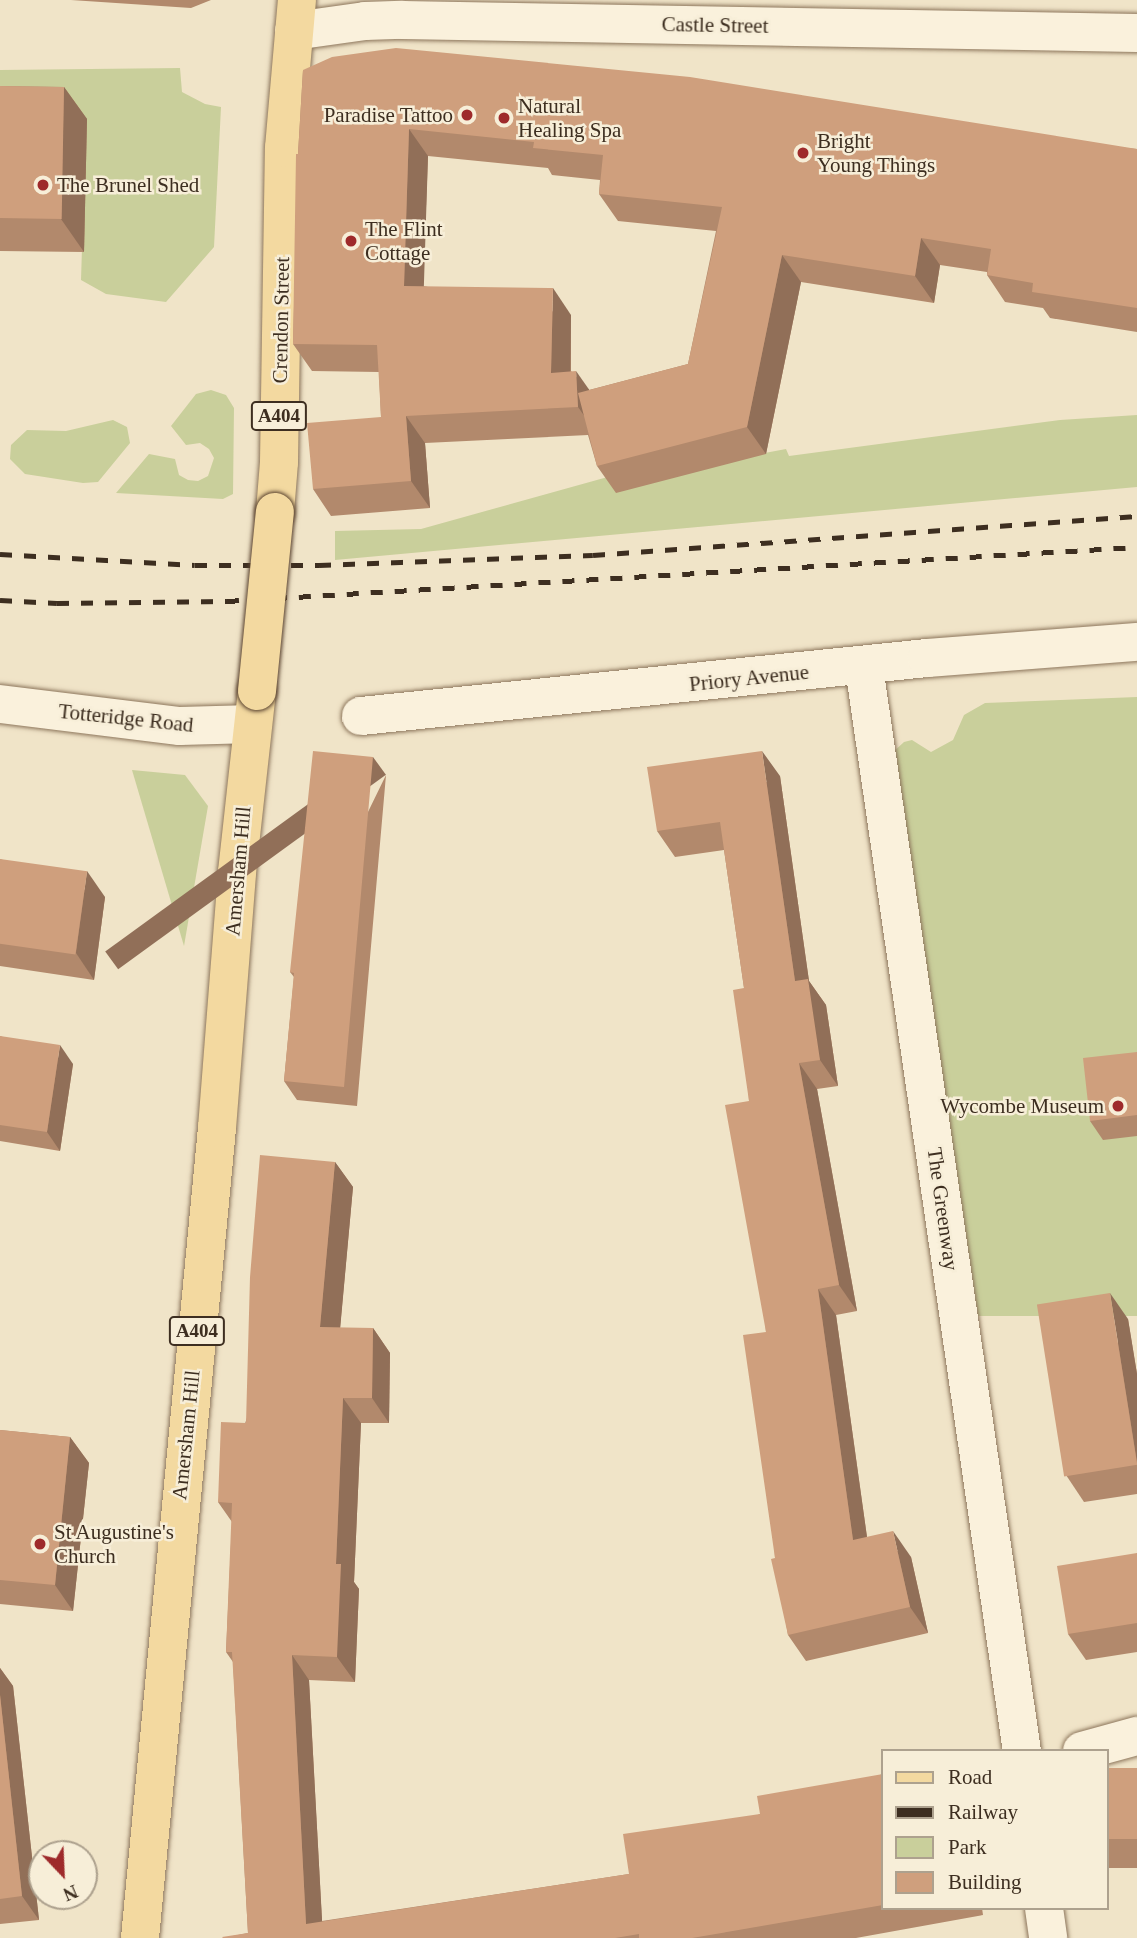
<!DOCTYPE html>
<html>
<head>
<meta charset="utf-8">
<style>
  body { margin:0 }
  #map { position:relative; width:1137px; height:1938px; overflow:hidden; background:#f0e4c8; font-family:Georgia,serif }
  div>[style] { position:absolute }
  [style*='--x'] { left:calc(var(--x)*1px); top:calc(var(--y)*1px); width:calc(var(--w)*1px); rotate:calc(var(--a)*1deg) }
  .green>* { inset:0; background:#c9cf9b }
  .roads { filter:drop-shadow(0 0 2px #8d765c) drop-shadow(0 0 2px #8d765c) }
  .minor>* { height:38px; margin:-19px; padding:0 19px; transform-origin:19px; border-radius:19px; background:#faf1dc }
  .major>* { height:38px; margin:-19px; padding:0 19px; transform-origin:19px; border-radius:19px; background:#f3d9a0 }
  .rail>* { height:5px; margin-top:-2.5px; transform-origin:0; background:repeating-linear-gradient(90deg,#3d2e20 0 12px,transparent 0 24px) }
  .bridges { filter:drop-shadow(0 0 2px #5b4430) drop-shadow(0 0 2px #5b4430) }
  .major-bridge>* { height:38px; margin:-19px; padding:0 19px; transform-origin:19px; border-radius:19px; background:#f3d9a0 }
  .wall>* { inset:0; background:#b2896c; transform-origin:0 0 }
  .shaded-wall>* { inset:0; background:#916f58; transform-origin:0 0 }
  .building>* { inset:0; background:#cf9f7d; transform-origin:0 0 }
  .dots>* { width:19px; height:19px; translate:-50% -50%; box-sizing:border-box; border:4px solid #f7eed8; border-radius:50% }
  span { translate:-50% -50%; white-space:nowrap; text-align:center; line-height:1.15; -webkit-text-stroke:5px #f7eed8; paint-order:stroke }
  .shield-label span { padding:2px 5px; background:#f7eed8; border:2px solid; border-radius:5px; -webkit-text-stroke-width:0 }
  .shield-label { font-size:19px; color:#3d2e20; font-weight:700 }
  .street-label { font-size:21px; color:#3d2e20 }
  .poi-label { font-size:21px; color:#3d2e20 }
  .left { translate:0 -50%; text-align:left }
  .right { translate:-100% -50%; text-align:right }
  .legend { position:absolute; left:881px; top:1749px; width:228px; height:161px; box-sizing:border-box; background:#f7eed8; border:2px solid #ada18e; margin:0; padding:9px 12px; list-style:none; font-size:21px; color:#3d2e20 }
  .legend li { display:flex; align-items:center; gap:14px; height:35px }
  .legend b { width:35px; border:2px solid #ada18e }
  .north { position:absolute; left:28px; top:1840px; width:70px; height:70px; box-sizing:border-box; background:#f7eed8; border:2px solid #ada18e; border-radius:50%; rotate:157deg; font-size:19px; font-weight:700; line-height:28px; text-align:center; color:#3d2e20 }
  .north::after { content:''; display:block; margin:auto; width:24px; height:32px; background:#9e2a2b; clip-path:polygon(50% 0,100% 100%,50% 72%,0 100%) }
</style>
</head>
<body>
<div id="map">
  <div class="green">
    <i style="clip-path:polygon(180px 68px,182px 92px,205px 104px,221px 107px,214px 247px,166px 302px,106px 294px,81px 280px,86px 120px,0 118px,0 70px)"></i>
    <i style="clip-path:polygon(211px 390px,226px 395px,234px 408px,233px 494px,223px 499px,116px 493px,149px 454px,175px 459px,179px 475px,188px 480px,198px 481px,208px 476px,214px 458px,209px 449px,200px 443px,186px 445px,171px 426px,196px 394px)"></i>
    <i style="clip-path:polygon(1137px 415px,1137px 487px,335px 560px,335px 531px,421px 529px,622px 473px,634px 477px,786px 449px,789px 456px,1060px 420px)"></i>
    <i style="clip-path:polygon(113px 420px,127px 427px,130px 443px,98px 482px,83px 483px,25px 474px,10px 459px,11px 445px,27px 430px,66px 431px)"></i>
    <i style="clip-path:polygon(1137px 697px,1137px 1316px,978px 1316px,892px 753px,904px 742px,912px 740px,931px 752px,953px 740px,964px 715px,985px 703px)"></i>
    <i style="clip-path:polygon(132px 770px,185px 775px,208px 806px,184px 946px)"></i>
  </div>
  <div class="roads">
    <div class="minor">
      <i style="--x:294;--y:31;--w:72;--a:-8"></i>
      <i style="--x:365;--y:21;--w:37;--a:-2"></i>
      <i style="--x:402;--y:20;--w:735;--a:1.01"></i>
      <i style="--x:864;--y:667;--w:1095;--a:81.71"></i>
      <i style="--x:0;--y:704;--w:181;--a:7"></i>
      <i style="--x:180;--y:726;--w:73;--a:-1.6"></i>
      <i style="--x:361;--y:716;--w:569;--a:-5.85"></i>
      <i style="--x:927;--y:658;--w:211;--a:-4.4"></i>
      <i style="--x:1082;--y:1751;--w:57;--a:-15.3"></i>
      <i style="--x:1044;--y:1908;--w:30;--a:82"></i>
    </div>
    <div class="major">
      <i style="--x:275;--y:512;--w:50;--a:-85.4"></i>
      <i style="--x:279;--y:462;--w:314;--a:-89.1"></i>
      <i style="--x:284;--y:148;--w:149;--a:-85"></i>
      <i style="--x:140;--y:1938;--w:814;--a:-84.57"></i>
      <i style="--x:217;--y:1128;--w:257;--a:-85.5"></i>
      <i style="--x:237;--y:872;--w:182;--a:-83.7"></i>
    </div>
  </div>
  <div class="rail">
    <i style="--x:0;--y:554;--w:195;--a:3.2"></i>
    <i style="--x:195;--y:565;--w:124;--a:0"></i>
    <i style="--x:319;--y:565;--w:274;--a:-2.1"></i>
    <i style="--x:593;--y:555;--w:545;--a:-4.1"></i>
    <i style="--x:0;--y:600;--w:57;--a:3"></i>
    <i style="--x:57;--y:603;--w:170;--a:-0.7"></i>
    <i style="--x:227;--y:601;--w:912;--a:-3.4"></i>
  </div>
  <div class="bridges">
    <div class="major-bridge">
      <i style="--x:257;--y:691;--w:180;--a:-84.3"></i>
    </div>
  </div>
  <div class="wall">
    <i style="clip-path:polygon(71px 0,211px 0,191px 8px)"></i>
    <i style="clip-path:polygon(evenodd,303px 70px,1137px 149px,1137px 332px,1050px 318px,1043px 308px,1005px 302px,987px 275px,987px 272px,940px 265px,934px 303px,801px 282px,766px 454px,616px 493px,597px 466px,588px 435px,425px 443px,430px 508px,331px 516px,313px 489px,381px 417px,379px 372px,312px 371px,293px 344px,298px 154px,303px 70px,428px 156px,548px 168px,552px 175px,600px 180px,599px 194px,618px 221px,716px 231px,688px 364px,589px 390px,571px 371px,571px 315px,423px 286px,428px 156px)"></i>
    <i style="clip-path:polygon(0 86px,64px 87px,87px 119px,84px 252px,0 251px)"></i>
    <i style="clip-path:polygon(386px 775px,357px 1106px,297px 1100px,284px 1081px,294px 977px,290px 972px)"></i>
    <i style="clip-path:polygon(780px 776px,809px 981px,826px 1005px,838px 1086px,817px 1089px,857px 1311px,836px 1315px,867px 1537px,911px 1557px,928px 1633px,806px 1661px,788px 1635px,775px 1558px,766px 1332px,749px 1101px,744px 988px,724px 850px,675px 857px,657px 831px)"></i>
    <i style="clip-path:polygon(0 859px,105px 897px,94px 980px,0 966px)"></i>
    <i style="clip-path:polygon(0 1036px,73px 1064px,60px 1151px,0 1141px)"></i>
    <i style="clip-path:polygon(1137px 1052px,1137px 1136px,1103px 1140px,1090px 1121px)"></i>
    <i style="clip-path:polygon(335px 1162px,353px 1187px,340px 1328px,373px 1328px,390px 1353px,389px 1423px,361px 1423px,354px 1582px,359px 1589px,355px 1682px,309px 1680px,322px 1921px,629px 1874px,760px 1814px,883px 1774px,883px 1908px,982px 1908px,983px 1915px,856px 1938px,223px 1938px,248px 1933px,233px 1662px,226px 1652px,232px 1522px,218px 1502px)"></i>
    <i style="clip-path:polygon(1128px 1319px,1137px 1374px,1137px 1494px,1084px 1502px,1066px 1475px)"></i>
    <i style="clip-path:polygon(0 1430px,70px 1437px,89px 1463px,73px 1611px,0 1604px)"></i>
    <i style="clip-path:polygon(1137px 1553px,1137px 1652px,1086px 1660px,1068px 1634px)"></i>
    <i style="clip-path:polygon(0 1668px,13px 1686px,39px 1920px,0 1924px)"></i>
    <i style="left:1137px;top:1768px;width:100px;height:30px;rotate:90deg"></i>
  </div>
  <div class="shaded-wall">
    <i style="clip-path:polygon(64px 87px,87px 119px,84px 252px,61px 219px)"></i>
    <i style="clip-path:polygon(409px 129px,428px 156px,423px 313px,404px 286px)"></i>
    <i style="clip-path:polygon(921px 238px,940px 265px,934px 303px,915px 276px)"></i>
    <i style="clip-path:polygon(782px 255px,801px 282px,766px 454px,747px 427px)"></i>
    <i style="clip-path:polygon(553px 288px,571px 315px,570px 399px,551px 373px)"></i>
    <i style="clip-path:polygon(576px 371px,595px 398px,597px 434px,578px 407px)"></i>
    <i style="clip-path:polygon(406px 416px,425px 443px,430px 508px,411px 481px)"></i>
    <i style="clip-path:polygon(762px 751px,780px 776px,809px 981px,826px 1005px,838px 1086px,820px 1060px,795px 981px)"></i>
    <i style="left:373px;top:757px;width:22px;height:331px;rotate:54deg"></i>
    <i style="clip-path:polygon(87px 871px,105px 897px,94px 980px,76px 953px)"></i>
    <i style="clip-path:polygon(60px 1045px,73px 1064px,60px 1151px,47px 1132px)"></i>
    <i style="clip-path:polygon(799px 1063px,817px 1089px,857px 1311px,839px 1285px)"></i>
    <i style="clip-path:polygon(335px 1162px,353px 1187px,338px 1352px,320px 1327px)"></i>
    <i style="clip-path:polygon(818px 1289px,836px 1315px,871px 1566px,853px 1540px)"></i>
    <i style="clip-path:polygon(1110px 1293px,1128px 1319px,1137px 1374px,1137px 1462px)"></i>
    <i style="clip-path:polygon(373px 1328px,390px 1353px,389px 1423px,372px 1398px)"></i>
    <i style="clip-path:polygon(343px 1398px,361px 1423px,354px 1582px,359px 1589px,355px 1682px,337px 1657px,336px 1564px)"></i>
    <i style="clip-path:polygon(70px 1437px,89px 1463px,73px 1611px,55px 1585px)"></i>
    <i style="clip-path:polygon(893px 1531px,911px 1557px,928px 1633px,910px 1607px)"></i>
    <i style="clip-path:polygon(292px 1655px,309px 1680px,323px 1938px,306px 1924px)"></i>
    <i style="clip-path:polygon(0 1668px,13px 1686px,39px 1920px,22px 1896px,0 1695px)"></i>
  </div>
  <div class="building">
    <i style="clip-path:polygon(396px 48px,690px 77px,1137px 149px,1137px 308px,1032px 292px,1033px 283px,987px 275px,991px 249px,921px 238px,915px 276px,782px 255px,747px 427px,597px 466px,578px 393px,688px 364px,722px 207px,599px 194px,603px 155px,533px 148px,534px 142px,409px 129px,404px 286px,553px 288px,551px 373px,576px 371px,578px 407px,406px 416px,411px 481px,313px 489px,307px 423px,381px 417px,377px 345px,293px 344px,296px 154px,298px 154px,303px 70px,332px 57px)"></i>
    <i style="left:0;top:86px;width:64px;height:132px;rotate:1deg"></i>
    <i style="clip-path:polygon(313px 751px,373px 757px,344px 1087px,284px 1081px,294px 973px,290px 972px)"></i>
    <i style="clip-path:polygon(762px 751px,795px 981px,808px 979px,820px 1060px,799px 1063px,839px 1285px,818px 1289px,853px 1540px,893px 1531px,910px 1607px,788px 1635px,771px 1559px,775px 1558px,743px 1335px,766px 1332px,725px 1105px,749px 1101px,733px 990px,744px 988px,720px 822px,657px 831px,647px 767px)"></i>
    <i style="left:0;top:859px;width:88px;height:84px;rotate:8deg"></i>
    <i style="clip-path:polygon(0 1036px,60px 1045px,47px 1132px,0 1125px)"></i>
    <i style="clip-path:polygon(1137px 1052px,1137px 1115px,1090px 1121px,1083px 1058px)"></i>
    <i style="clip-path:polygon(260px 1155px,335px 1162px,320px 1327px,373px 1328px,372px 1398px,343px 1398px,336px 1564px,341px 1564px,337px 1657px,292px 1655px,306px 1924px,629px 1874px,623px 1834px,760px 1814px,757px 1796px,883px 1774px,883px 1905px,692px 1938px,639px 1938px,639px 1934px,615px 1938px,223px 1938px,222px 1937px,248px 1933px,232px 1652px,226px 1652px,232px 1503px,218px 1502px,221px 1422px,246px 1423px,250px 1277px)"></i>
    <i style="left:1110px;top:1293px;width:174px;height:74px;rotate:81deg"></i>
    <i style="clip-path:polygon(0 1430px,70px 1437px,55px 1585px,0 1580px)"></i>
    <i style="clip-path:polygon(1137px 1553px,1137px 1623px,1068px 1634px,1057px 1566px)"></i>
    <i style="clip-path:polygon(0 1695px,22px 1896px,0 1899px)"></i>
    <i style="left:1137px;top:1768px;width:71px;height:30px;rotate:90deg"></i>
  </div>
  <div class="dots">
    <i style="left:467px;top:115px;background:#9e2a2b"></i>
    <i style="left:504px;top:118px;background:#9e2a2b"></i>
    <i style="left:803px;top:153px;background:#9e2a2b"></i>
    <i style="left:43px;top:185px;background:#9e2a2b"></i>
    <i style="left:351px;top:241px;background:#9e2a2b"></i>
    <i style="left:1118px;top:1106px;background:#9e2a2b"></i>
    <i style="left:40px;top:1544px;background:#9e2a2b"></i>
  </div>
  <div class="shield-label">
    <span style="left:279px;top:416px">A404</span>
    <span style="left:197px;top:1331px">A404</span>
  </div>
  <div class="street-label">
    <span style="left:715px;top:25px;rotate:1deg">Castle Street</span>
    <span style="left:281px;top:320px;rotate:-89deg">Crendon Street</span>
    <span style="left:749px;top:678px;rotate:-6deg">Priory Avenue</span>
    <span style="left:126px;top:718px;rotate:6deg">Totteridge Road</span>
    <span style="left:238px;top:871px;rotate:-85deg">Amersham Hill</span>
    <span style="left:943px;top:1209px;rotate:82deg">The Greenway</span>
    <span style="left:186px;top:1435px;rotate:-84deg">Amersham Hill</span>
  </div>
  <div class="poi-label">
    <span class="left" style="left:518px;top:118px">Natural<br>Healing Spa</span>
    <span class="right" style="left:453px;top:115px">Paradise Tattoo</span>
    <span class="left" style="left:817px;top:153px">Bright<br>Young Things</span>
    <span class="left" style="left:57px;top:185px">The Brunel Shed</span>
    <span class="left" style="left:365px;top:241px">The Flint<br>Cottage</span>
    <span class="right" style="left:1104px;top:1106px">Wycombe Museum</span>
    <span class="left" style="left:54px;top:1544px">St Augustine's<br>Church</span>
  </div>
  <ul class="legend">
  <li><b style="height:9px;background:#f3d9a0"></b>Road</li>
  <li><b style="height:9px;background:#3d2e20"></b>Railway</li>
  <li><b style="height:19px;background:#c9cf9b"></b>Park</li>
  <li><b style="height:19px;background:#cf9f7d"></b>Building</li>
  </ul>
  <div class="north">N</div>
</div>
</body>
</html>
